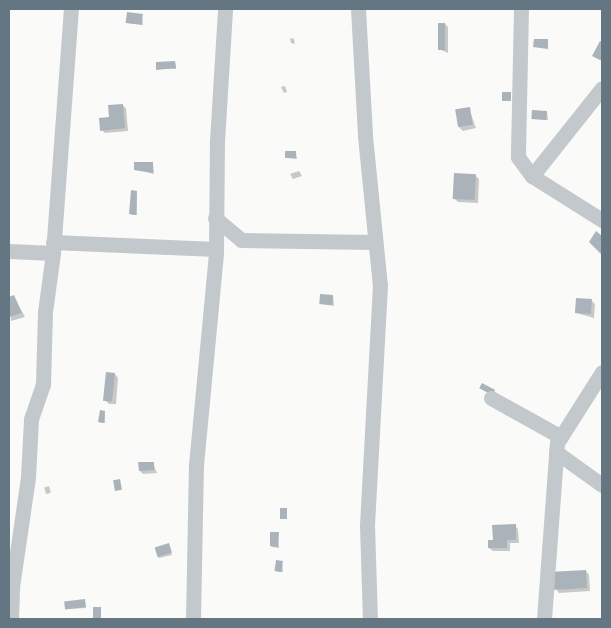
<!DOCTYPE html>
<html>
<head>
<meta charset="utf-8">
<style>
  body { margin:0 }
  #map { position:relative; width:611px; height:628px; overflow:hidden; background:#fafaf8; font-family:"PT Sans Narrow",sans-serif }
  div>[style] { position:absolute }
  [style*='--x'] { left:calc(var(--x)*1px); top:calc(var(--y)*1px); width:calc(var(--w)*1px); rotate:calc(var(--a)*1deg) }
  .shadow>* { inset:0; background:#0003; transform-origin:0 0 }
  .building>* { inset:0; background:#aab3b9; transform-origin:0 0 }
  .minor>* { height:15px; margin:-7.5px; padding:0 7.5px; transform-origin:7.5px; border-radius:7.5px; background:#c3c8cc }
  span { translate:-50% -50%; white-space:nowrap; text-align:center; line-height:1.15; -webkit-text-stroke:5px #fff; paint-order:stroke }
  .frame { position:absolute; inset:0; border:10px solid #657683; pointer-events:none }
</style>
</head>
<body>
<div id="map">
  <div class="shadow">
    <i style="clip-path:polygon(142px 15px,143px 25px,128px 23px)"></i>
    <i style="clip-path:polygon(445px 24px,448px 27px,448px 53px,439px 49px)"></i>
    <i style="clip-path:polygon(290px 38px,294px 39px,295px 44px,291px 43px)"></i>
    <i style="clip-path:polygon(175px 62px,176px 69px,157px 69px)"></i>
    <i style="clip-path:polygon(285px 86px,287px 92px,284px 93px,281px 87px)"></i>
    <i style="clip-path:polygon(122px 105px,126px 108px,128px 131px,105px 133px,102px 130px)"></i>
    <i style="clip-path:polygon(469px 109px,476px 128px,463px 131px,459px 127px)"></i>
    <i style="clip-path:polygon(547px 112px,548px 120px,533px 119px)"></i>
    <i style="clip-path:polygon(296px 152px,297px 159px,286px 158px)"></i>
    <i style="clip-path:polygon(153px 164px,154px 174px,136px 169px)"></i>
    <i style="clip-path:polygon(299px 171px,302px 176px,293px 179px,290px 174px)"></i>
    <i style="clip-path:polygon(476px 176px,479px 179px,478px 203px,458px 202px,454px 198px)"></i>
    <i style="clip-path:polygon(137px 192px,137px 215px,132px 215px,131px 214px)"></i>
    <i style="clip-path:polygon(333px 296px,334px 306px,321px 304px)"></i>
    <i style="clip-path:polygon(14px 297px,25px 317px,11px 321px,9px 298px)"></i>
    <i style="clip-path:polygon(592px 301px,595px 304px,594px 318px,576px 313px)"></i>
    <i style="clip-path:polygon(115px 374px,118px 378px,116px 404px,109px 404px,105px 400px)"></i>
    <i style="clip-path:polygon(105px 412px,105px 423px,101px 423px,99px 421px)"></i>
    <i style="clip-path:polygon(153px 463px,157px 473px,143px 474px,140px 471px)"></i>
    <i style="left:49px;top:486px;width:7px;height:5px;rotate:74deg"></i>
    <i style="clip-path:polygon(515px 526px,518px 529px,519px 543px,510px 543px,510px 551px,493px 551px,489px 548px)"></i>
    <i style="clip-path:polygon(278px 533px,279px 548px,272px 547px,271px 546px)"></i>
    <i style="clip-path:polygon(169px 545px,172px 555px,159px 558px,158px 556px)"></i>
    <i style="clip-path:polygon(282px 562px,283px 572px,278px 572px,276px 570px)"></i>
    <i style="clip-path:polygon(586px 571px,589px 575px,590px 591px,559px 593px,556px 589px)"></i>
    <i style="clip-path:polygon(84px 601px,86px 608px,66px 609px)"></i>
  </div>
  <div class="building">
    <i style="left:127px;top:12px;width:16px;height:11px;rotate:7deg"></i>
    <i style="left:438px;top:23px;width:7px;height:27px"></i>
    <i style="clip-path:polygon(534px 39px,548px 39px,548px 49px,533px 47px)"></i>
    <i style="clip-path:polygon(600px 41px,602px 42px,602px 61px,592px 56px)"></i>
    <i style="clip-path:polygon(175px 61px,176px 68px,156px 70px,156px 62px)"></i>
    <i style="left:502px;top:92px;width:9px;height:9px"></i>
    <i style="clip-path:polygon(123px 104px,125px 128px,100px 131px,99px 118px,109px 117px,108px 105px)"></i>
    <i style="left:470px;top:107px;width:18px;height:15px;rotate:81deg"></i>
    <i style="left:532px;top:110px;width:15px;height:9px;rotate:4deg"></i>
    <i style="left:285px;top:151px;width:11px;height:7px"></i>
    <i style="clip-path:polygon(134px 162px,153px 162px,153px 173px,134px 170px)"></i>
    <i style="left:454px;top:173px;width:22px;height:26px;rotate:3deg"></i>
    <i style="clip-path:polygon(131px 190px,137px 191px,136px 215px,129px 214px)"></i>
    <i style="clip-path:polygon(596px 231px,602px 236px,601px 254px,589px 242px)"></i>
    <i style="left:320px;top:294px;width:13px;height:10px;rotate:4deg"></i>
    <i style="clip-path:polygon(14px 295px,22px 313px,9px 317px,9px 297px)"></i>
    <i style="left:576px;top:298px;width:16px;height:15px;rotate:4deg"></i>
    <i style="left:106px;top:372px;width:9px;height:29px;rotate:6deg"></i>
    <i style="left:482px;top:383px;width:15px;height:6px;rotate:28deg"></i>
    <i style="clip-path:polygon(100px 410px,105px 411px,104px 423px,98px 422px)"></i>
    <i style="clip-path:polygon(138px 462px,154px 462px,154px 470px,139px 471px)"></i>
    <i style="left:120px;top:479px;width:11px;height:7px;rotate:80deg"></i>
    <i style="left:280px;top:508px;width:7px;height:11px"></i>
    <i style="clip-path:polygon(516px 524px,516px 540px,507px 540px,507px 548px,488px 548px,488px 540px,493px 540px,492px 525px)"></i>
    <i style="clip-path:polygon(270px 532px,279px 532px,278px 547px,270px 546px)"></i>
    <i style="left:169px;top:543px;width:10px;height:15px;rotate:73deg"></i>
    <i style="left:276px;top:560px;width:7px;height:11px;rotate:8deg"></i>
    <i style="left:586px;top:570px;width:18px;height:33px;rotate:87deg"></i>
    <i style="left:85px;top:599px;width:8px;height:21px;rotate:83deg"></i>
    <i style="left:93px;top:607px;width:8px;height:12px"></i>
  </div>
  <div class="minor">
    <i style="--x:358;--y:9;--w:127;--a:86.8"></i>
    <i style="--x:365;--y:136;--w:150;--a:84.3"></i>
    <i style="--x:380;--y:285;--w:240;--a:93.1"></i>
    <i style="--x:367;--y:525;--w:94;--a:88.2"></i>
    <i style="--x:521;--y:9;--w:148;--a:91.2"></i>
    <i style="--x:518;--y:157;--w:24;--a:54"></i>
    <i style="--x:532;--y:176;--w:83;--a:32.2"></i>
    <i style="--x:532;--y:176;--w:112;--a:-51.5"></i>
    <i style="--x:215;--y:218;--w:34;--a:40"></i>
    <i style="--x:241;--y:240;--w:134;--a:0.9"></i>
    <i style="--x:53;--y:242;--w:163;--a:2.5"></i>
    <i style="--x:9;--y:251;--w:44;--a:2.6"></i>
    <i style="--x:491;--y:398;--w:80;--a:29.1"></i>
    <i style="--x:556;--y:452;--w:57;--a:35.7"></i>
    <i style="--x:11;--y:619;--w:32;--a:-88"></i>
    <i style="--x:12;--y:587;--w:111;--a:-81.7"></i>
    <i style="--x:28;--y:477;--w:58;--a:-87"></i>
    <i style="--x:31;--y:419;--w:37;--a:-71"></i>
    <i style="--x:43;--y:384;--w:72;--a:-88.4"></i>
    <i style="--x:45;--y:312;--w:60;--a:-82.3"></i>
    <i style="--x:53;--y:253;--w:245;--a:-85.8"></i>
    <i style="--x:193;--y:619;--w:154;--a:-88.9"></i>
    <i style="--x:196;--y:465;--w:214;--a:-84.6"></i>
    <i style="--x:216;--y:252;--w:111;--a:-89.5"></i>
    <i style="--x:217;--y:141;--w:132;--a:-86.5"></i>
    <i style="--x:544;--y:619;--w:176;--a:-85.8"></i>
    <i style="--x:557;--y:443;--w:84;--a:-57.6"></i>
  </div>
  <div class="frame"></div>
</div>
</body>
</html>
